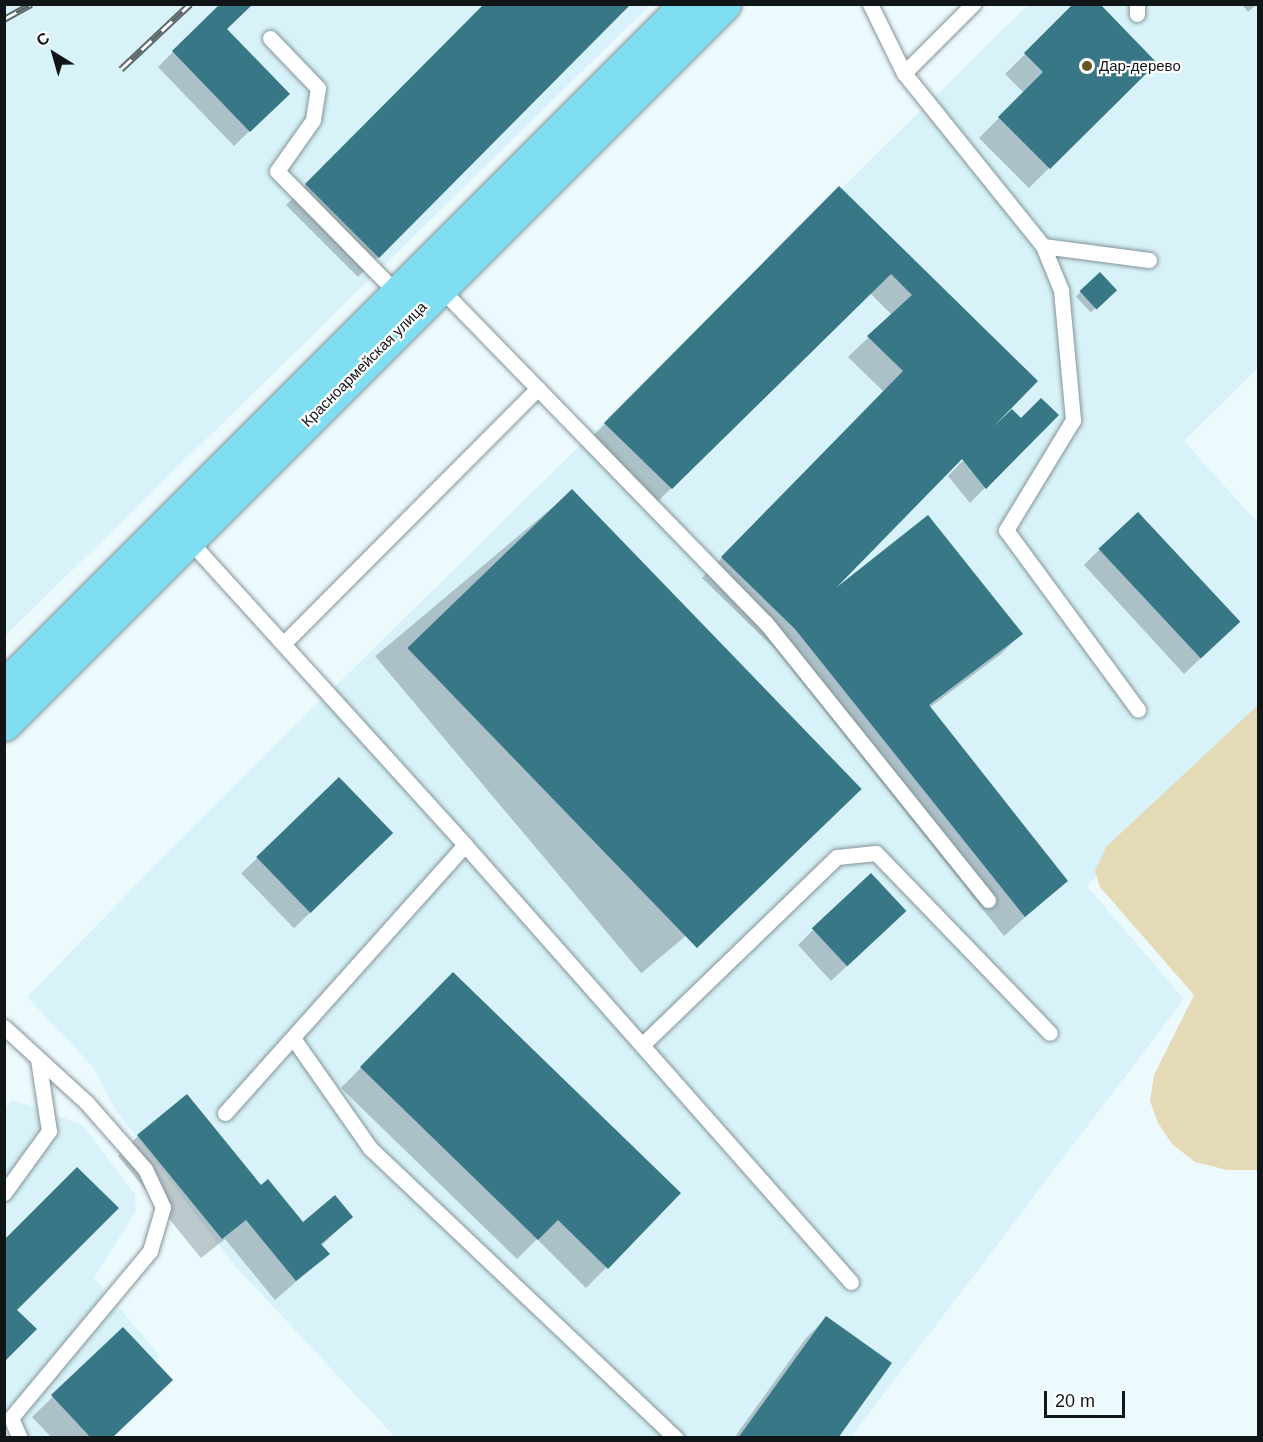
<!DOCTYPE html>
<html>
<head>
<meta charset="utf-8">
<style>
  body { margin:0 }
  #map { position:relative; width:1263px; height:1442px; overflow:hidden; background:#ecfafe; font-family:Helvetica,sans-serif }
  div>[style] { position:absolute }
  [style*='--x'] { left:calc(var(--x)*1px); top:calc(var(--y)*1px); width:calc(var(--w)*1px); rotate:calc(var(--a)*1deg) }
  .built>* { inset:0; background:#d7f2f9 }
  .green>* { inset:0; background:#e4dab6 }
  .shadow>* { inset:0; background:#0003; transform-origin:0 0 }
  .building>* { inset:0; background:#387786; transform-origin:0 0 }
  .roads { filter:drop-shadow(0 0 2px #849499) drop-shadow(0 0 2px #849499) }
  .service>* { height:15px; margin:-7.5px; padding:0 7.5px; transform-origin:7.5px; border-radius:7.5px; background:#fff }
  .primary>* { height:33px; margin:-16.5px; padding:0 16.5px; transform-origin:16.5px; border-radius:16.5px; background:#80def2 }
  .rail>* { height:7px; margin-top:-3.5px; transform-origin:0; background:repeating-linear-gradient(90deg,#fff 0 14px,#5e676a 0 28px); box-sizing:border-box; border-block:2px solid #5e676a }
  .dots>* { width:16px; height:16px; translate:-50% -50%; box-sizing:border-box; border:3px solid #fff; border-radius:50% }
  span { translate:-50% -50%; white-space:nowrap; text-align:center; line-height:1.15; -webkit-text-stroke:4.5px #fff; paint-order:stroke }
  .poi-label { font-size:15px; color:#101618 }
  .left { translate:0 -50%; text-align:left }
  .street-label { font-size:15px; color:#101618 }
  .frame { position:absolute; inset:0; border:6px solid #101618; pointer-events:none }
  .north { position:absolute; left:24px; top:24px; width:60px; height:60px; -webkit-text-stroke:4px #fff; paint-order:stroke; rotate:323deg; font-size:16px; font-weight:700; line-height:24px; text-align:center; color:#101618 }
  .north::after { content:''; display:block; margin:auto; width:21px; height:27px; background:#101618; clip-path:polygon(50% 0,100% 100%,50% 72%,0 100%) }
  .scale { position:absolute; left:1044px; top:1391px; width:81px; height:27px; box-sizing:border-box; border:3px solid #101618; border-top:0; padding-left:8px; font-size:18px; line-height:21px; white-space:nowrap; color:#101618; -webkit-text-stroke:4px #fff; paint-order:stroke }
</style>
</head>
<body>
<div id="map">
  <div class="built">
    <i style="clip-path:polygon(5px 5px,650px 5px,5px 636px)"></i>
    <i style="clip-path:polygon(1028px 5px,1258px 5px,1258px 368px,1184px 441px,1258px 523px,1258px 716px,1087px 886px,1184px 999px,851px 1437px,395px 1437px,235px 1266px,115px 1109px,93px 1067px,27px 997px,198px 821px)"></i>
    <i style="clip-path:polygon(13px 1100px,83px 1125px,135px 1194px,136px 1211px,94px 1278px,160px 1356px,90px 1421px,105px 1437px,5px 1438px,4px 1109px)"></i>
  </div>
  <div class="green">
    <i style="clip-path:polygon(1258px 705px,1258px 1170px,1227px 1170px,1195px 1162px,1172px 1144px,1158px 1123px,1150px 1101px,1154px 1075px,1194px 995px,1100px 887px,1095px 871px,1107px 846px)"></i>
  </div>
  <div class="shadow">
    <i style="clip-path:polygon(486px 4px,629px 4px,358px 277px,286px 205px)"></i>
    <i style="clip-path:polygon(1075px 4px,1155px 63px,1029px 188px,979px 138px,1024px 93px,1005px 74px)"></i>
    <i style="clip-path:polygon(1242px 4px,1257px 4px,1248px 12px)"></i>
    <i style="clip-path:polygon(226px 29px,288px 94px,234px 146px,158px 67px,173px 52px)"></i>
    <i style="clip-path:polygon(839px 189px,1036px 381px,834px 587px,1021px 634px,1001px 654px,929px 708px,1066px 881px,1004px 936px,775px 649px,702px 578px,884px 392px,848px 357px,892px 315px,870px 293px,651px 508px,585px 444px)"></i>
    <i style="left:1100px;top:274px;width:22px;height:33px;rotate:47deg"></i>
    <i style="clip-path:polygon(1012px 411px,1021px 420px,1057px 415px,970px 503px,948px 476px)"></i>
    <i style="left:572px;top:491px;width:414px;height:257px;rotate:50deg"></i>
    <i style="clip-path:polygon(1099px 550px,1223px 637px,1184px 674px,1084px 565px)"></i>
    <i style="left:339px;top:779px;width:76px;height:136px;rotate:46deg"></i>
    <i style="clip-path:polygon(889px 926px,831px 981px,798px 945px,813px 930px)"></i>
    <i style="clip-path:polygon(433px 994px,679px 1194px,586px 1288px,537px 1239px,517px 1259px,341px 1088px)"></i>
    <i style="clip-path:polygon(138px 1136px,260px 1187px,303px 1224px,351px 1217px,321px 1246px,328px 1254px,275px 1300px,225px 1239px,201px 1258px,118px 1156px)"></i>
    <i style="clip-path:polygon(826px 1318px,836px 1438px,734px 1438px,806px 1338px)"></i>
    <i style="clip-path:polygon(123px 1329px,111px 1438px,52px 1438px,32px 1417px)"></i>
  </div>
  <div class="building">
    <i style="clip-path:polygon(220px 4px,253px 4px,227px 29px,290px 94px,250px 132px,172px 51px)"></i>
    <i style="clip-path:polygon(484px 4px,631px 4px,379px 258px,305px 184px)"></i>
    <i style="clip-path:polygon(1073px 4px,1100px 4px,1157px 63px,1050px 169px,998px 117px,1043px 72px,1024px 53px)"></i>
    <i style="clip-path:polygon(839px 186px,1038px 381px,993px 427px,1012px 409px,1021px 418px,1041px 398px,1059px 415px,986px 489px,962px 459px,837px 587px,928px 515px,1023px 634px,929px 705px,1068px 881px,1025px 917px,795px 629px,721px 557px,903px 371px,867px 336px,912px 295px,891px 274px,672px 489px,604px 423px)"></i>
    <i style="left:1100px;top:272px;width:25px;height:28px;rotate:47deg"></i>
    <i style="left:572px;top:489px;width:417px;height:229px;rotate:46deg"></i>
    <i style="left:1138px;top:512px;width:150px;height:54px;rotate:47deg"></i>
    <i style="left:339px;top:777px;width:78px;height:115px;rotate:46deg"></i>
    <i style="left:871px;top:873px;width:52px;height:81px;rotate:47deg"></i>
    <i style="clip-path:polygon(453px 972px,681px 1193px,608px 1269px,558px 1220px,538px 1240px,360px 1067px)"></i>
    <i style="clip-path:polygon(187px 1094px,261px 1185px,268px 1179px,303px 1222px,335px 1195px,353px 1217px,321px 1244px,330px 1254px,296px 1281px,246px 1220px,222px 1239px,137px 1135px)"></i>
    <i style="clip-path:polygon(77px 1167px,119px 1208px,17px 1310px,37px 1329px,4px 1362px,4px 1240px)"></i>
    <i style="clip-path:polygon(826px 1316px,892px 1363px,838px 1438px,738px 1438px)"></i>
    <i style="clip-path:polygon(123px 1327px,173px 1380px,112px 1438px,91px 1438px,51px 1395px)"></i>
  </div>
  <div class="roads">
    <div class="service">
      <i style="--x:870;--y:4;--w:77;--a:63.8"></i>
      <i style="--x:904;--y:73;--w:222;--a:51.2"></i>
      <i style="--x:1043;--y:246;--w:48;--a:67.8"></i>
      <i style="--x:1061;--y:290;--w:131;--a:84.7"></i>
      <i style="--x:1073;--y:420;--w:129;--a:121.3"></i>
      <i style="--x:1006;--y:530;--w:223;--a:53.7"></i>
      <i style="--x:1137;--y:14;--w:10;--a:-90"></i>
      <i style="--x:270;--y:38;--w:69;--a:46.2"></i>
      <i style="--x:318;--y:88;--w:32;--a:99"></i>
      <i style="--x:313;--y:120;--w:62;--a:125.2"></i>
      <i style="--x:277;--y:171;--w:173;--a:45.5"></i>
      <i style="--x:904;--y:73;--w:98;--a:-45"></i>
      <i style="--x:1043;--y:246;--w:107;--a:7.5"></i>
      <i style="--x:440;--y:288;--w:467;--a:45.8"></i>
      <i style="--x:766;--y:623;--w:355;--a:51.3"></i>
      <i style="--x:187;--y:538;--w:414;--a:47.8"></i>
      <i style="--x:465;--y:845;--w:583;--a:48.55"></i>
      <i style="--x:283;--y:644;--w:361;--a:-45.1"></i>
      <i style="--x:4;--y:1027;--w:113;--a:42.5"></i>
      <i style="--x:87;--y:1103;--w:88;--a:48.7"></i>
      <i style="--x:145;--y:1169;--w:42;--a:64.7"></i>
      <i style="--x:163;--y:1207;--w:46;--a:106.5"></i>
      <i style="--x:150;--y:1251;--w:217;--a:129.8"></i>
      <i style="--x:11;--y:1418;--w:22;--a:66"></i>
      <i style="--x:293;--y:1038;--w:134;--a:55"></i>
      <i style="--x:370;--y:1148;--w:422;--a:43.5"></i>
      <i style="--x:642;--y:1045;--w:271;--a:-44"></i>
      <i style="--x:837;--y:857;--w:39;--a:-6"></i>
      <i style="--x:876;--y:853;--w:250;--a:46"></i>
      <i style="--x:225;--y:1113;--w:360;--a:-48.2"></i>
      <i style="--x:4;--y:1193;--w:77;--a:-54"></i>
      <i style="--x:49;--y:1131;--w:73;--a:-98.7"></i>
    </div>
    <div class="primary">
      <i style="--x:4;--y:687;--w:966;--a:-45"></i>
      <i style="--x:4;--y:724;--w:1018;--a:-45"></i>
    </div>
  </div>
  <div class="rail">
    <i style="--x:4;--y:19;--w:31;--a:-29"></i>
    <i style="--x:121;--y:69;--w:95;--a:-43.3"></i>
  </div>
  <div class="dots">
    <i style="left:1087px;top:66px;background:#645623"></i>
  </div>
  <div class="poi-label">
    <span class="left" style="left:1099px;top:66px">Дар-дерево</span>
  </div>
  <div class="street-label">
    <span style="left:364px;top:364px;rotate:-45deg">Красноармейская улица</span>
  </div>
  <div class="frame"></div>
  <div class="north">С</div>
  <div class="scale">20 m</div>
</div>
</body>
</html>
